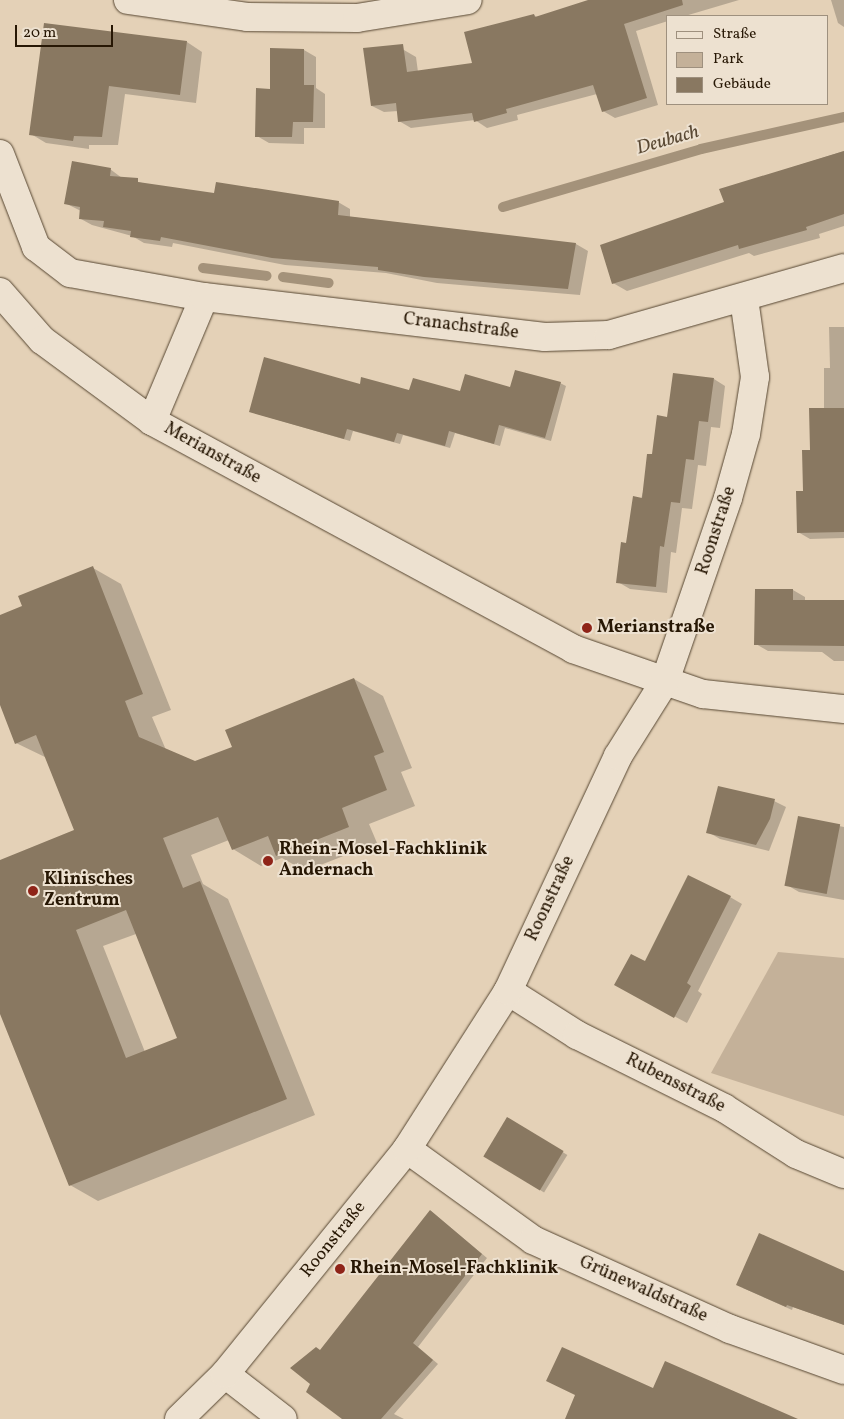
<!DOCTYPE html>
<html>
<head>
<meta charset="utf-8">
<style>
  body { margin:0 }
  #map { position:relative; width:844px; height:1419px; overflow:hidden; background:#e4d1b7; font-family:Vollkorn,serif }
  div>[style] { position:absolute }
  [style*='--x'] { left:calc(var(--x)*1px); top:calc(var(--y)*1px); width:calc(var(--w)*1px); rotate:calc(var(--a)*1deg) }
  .green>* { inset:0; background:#c4b199 }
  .shadow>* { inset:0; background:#0003; transform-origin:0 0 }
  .stream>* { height:10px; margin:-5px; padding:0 5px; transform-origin:5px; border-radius:5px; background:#a4927a }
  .building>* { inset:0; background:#897861; transform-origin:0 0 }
  .roads { filter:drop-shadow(0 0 1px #564631) drop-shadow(0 0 1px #564631) }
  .street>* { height:28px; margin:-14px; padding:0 14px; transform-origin:14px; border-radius:14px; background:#ede1d0 }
  .dots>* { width:14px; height:14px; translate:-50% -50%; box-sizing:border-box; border:2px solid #ede1d0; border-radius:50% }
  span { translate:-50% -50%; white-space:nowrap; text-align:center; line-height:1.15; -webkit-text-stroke:4px #ede1d0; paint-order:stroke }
  .street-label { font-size:18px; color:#271704 }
  .poi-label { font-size:18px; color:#271704; font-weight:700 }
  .left { translate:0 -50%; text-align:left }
  .water-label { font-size:19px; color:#594833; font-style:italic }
  .legend { position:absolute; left:666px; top:15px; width:162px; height:90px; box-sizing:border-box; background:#ede1d0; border:1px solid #9e907e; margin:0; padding:6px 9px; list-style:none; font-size:15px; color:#271704 }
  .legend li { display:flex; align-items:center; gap:10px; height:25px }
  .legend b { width:25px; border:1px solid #9e907e }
  .scale { position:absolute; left:15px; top:25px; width:98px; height:22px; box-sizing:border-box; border:2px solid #271704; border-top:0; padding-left:6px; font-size:15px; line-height:18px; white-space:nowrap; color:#271704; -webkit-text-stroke:4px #ede1d0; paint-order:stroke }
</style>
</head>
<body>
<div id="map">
  <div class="green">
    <i style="clip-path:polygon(778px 952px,844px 958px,844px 1116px,711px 1073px)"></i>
  </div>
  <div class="shadow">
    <i style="clip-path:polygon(591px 0,739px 0,685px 16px,668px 16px,668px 21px,636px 31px,658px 105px,615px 118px,603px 111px,597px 94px,517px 115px,518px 120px,487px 128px,475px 120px,411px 128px,399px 121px,398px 111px,384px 112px,372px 106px,404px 50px,416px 57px,418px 72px,474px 64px,534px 15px,538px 18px)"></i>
    <i style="clip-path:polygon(831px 0,844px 0,844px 27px,838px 23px)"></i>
    <i style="clip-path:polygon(45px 25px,187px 42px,202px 52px,196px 103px,125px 94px,118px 145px,89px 145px,89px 149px,46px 143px,31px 134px)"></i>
    <i style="clip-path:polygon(304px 50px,316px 57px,316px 88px,325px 94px,325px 128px,304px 128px,304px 144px,269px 143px,257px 136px,271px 90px)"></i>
    <i style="clip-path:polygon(844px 151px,844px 226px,819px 234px,820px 238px,754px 256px,749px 253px,627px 291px,613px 283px,725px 203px,721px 190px)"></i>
    <i style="clip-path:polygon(110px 169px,122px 178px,146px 184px,215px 194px,338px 202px,350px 209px,350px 217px,576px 244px,588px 251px,580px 295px,437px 283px,386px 273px,285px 265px,173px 243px,172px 247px,144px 243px,132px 236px,92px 225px,81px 219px,81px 211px,65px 203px)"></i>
    <i style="clip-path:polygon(829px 327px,844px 327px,844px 538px,810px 539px,798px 532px,811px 451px,824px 409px,824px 368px,830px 368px)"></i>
    <i style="clip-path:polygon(714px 379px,725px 386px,720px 428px,711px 427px,706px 466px,698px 465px,692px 509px,682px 508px,676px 553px,671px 552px,667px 593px,630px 589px,618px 582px,653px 456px,668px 418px)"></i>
    <i style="clip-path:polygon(560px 383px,566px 386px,551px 441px,505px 428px,500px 446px,455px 433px,450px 448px,403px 435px,400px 444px,353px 431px,350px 441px,251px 412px,361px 385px,410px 392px,461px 393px)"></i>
    <i style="clip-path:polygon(evenodd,93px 568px,121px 584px,171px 710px,152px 717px,166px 750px,195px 763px,234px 747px,354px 679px,383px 696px,412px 768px,401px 772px,415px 806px,369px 824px,377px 843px,305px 871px,282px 858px,261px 866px,233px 849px,229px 840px,191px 855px,203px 884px,228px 899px,315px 1115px,98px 1201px,70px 1185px,0 1011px,0 861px,76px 831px,47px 758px,16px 743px,0 702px,0 617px,24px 607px,93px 568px,136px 934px,179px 1039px,145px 1052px,103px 946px,136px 934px)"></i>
    <i style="clip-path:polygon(793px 590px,805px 597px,805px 601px,844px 601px,844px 661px,834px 661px,822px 652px,768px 651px,756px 644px)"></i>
    <i style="clip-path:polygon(774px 801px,786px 807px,769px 851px,720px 839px,708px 832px)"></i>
    <i style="clip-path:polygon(799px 818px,844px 827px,844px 900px,799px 892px,787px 885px)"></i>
    <i style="clip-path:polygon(730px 897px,742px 904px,698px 991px,702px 994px,687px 1023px,627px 991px)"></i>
    <i style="left:508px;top:1118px;width:70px;height:44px;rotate:32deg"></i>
    <i style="clip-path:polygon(431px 1211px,487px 1258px,418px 1347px,438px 1364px,394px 1414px,404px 1419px,344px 1419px,312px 1384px,321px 1351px)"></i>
    <i style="clip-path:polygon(844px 1272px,844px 1325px,793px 1307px,792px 1310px,743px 1288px)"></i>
  </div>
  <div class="stream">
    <i style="--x:503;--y:207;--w:206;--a:-16.3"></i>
    <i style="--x:701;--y:149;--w:147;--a:-12.6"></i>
    <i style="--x:203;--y:268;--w:64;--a:7.1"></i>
    <i style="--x:283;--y:277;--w:46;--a:7.4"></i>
  </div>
  <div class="building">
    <i style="clip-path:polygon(588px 0,682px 0,683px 5px,624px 24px,647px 98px,602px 112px,593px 85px,506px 109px,507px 113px,474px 122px,472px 113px,398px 122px,396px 103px,371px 106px,363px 48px,403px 44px,407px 72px,472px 63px,464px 32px,534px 14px,535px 17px)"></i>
    <i style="clip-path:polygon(44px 23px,187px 41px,180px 95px,109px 86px,102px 137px,74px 136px,73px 141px,29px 135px)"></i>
    <i style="clip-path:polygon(270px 48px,304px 49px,304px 85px,314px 85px,313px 122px,293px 122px,292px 137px,255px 137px,256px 88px,270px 89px)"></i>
    <i style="clip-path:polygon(844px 151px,844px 214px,806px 227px,807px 230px,739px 249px,738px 245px,612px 284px,600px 245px,724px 202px,719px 189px)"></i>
    <i style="clip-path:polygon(72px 161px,111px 168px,110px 176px,138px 178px,138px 182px,214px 193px,216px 182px,339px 201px,338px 215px,576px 243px,568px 289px,424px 277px,378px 270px,378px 267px,272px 258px,161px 237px,160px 241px,130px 237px,131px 231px,103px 227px,104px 221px,79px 219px,80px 207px,64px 204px)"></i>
    <i style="clip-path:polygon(264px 357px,360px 384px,361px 377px,409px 390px,413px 378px,460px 391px,465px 374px,510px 387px,515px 370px,561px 382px,545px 438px,499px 425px,494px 444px,449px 431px,445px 446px,397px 433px,394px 442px,347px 429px,344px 439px,249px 412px)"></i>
    <i style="clip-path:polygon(673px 373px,714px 378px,708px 422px,699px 421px,694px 460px,686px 459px,680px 503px,671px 502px,664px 547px,660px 546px,656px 587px,616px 583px,621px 542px,626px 543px,633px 496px,642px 498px,647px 454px,652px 454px,657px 415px,667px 417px)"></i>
    <i style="clip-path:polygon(809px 408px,844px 408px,844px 532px,797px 533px,796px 491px,803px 491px,802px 450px,810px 450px)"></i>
    <i style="clip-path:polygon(evenodd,93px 566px,143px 694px,125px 701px,139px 737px,195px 761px,232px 747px,225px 730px,354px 678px,384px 752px,374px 756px,387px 790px,342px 808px,349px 827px,276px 856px,268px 836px,232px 850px,218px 817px,163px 838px,183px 888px,200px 881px,287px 1099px,69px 1186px,0 1014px,0 860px,74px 830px,36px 735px,15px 744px,0 705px,0 615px,22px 606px,18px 596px,93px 566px,126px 910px,177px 1038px,126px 1058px,76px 930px,126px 910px)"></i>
    <i style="clip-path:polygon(755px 589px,793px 589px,793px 600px,844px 600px,844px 646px,754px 645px)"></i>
    <i style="clip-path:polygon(718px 786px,775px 799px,770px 819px,756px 845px,706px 833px)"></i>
    <i style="left:798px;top:816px;width:43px;height:71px;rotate:11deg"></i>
    <i style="clip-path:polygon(688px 875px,731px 896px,687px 983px,691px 986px,674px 1018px,614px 985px,631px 954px,645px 961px)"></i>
    <i style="left:507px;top:1117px;width:66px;height:46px;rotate:31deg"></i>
    <i style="clip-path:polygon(430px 1210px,482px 1254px,413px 1343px,433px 1360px,381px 1419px,342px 1419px,306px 1392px,310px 1384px,290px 1368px,316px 1347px,320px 1350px)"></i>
    <i style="clip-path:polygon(759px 1233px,844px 1271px,844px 1325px,787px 1305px,786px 1307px,736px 1285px)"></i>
    <i style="clip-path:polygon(562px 1347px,653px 1388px,665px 1361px,798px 1419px,565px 1419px,575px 1395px,546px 1381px)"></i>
  </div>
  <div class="roads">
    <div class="street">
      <i style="--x:128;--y:0;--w:120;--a:8.1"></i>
      <i style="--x:247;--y:17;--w:110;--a:0.5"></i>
      <i style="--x:357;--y:18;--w:112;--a:-9.2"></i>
      <i style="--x:0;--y:154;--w:100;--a:68.8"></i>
      <i style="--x:36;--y:247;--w:43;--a:37.4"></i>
      <i style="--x:70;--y:273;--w:136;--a:10.2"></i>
      <i style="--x:0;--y:292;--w:64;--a:48.8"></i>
      <i style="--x:42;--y:340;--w:137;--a:36.4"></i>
      <i style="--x:152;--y:421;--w:479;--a:28.4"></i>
      <i style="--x:573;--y:649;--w:138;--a:19.1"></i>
      <i style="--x:703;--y:694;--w:142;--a:6.1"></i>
      <i style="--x:152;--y:421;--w:134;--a:-67.2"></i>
      <i style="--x:204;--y:297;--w:343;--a:6.7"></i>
      <i style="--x:545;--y:337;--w:64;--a:-1.8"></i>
      <i style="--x:609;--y:335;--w:244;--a:-15.9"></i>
      <i style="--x:508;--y:991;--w:82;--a:32.5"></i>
      <i style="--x:577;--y:1035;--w:164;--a:26.4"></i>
      <i style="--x:724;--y:1108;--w:85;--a:32.6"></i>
      <i style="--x:796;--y:1154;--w:52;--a:22.6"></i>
      <i style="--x:407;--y:1149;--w:155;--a:35.8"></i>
      <i style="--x:533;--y:1240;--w:216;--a:24.3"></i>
      <i style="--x:730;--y:1329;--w:121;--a:19.8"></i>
      <i style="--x:225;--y:1374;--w:73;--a:37.8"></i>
      <i style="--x:179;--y:1419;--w:64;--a:-44.4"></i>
      <i style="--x:225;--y:1374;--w:289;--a:-51"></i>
      <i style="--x:407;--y:1149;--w:188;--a:-57.4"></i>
      <i style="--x:508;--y:991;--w:259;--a:-64.9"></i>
      <i style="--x:618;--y:756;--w:89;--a:-57.9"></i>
      <i style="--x:665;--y:681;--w:194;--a:-71"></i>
      <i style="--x:728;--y:498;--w:66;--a:-74.3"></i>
      <i style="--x:746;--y:434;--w:58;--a:-81"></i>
      <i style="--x:755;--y:377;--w:79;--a:-98"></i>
    </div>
  </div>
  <div class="dots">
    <i style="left:587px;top:628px;background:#8f2418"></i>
    <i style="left:268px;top:861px;background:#8f2418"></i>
    <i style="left:33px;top:891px;background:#8f2418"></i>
    <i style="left:340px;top:1269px;background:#8f2418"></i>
  </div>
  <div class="street-label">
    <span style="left:461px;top:327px;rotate:7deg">Cranachstraße</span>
    <span style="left:212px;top:454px;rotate:29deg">Merianstraße</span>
    <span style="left:717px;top:531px;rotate:-72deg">Roonstraße</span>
    <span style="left:551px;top:899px;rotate:-65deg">Roonstraße</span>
    <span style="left:675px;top:1084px;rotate:27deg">Rubensstraße</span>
    <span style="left:334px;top:1240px;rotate:-51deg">Roonstraße</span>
    <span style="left:643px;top:1290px;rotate:24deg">Grünewaldstraße</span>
  </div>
  <div class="poi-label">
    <span class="left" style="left:597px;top:628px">Merianstraße</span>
    <span class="left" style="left:279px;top:861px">Rhein-Mosel-Fachklinik<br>Andernach</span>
    <span class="left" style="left:44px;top:891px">Klinisches<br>Zentrum</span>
    <span class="left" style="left:350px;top:1269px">Rhein-Mosel-Fachklinik</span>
  </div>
  <div class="water-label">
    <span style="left:668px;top:141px;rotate:-16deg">Deubach</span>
  </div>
  <ul class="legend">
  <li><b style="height:6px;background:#ede1d0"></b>Straße</li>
  <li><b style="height:14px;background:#c4b199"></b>Park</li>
  <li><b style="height:14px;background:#897861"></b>Gebäude</li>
  </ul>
  <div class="scale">20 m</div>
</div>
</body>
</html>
